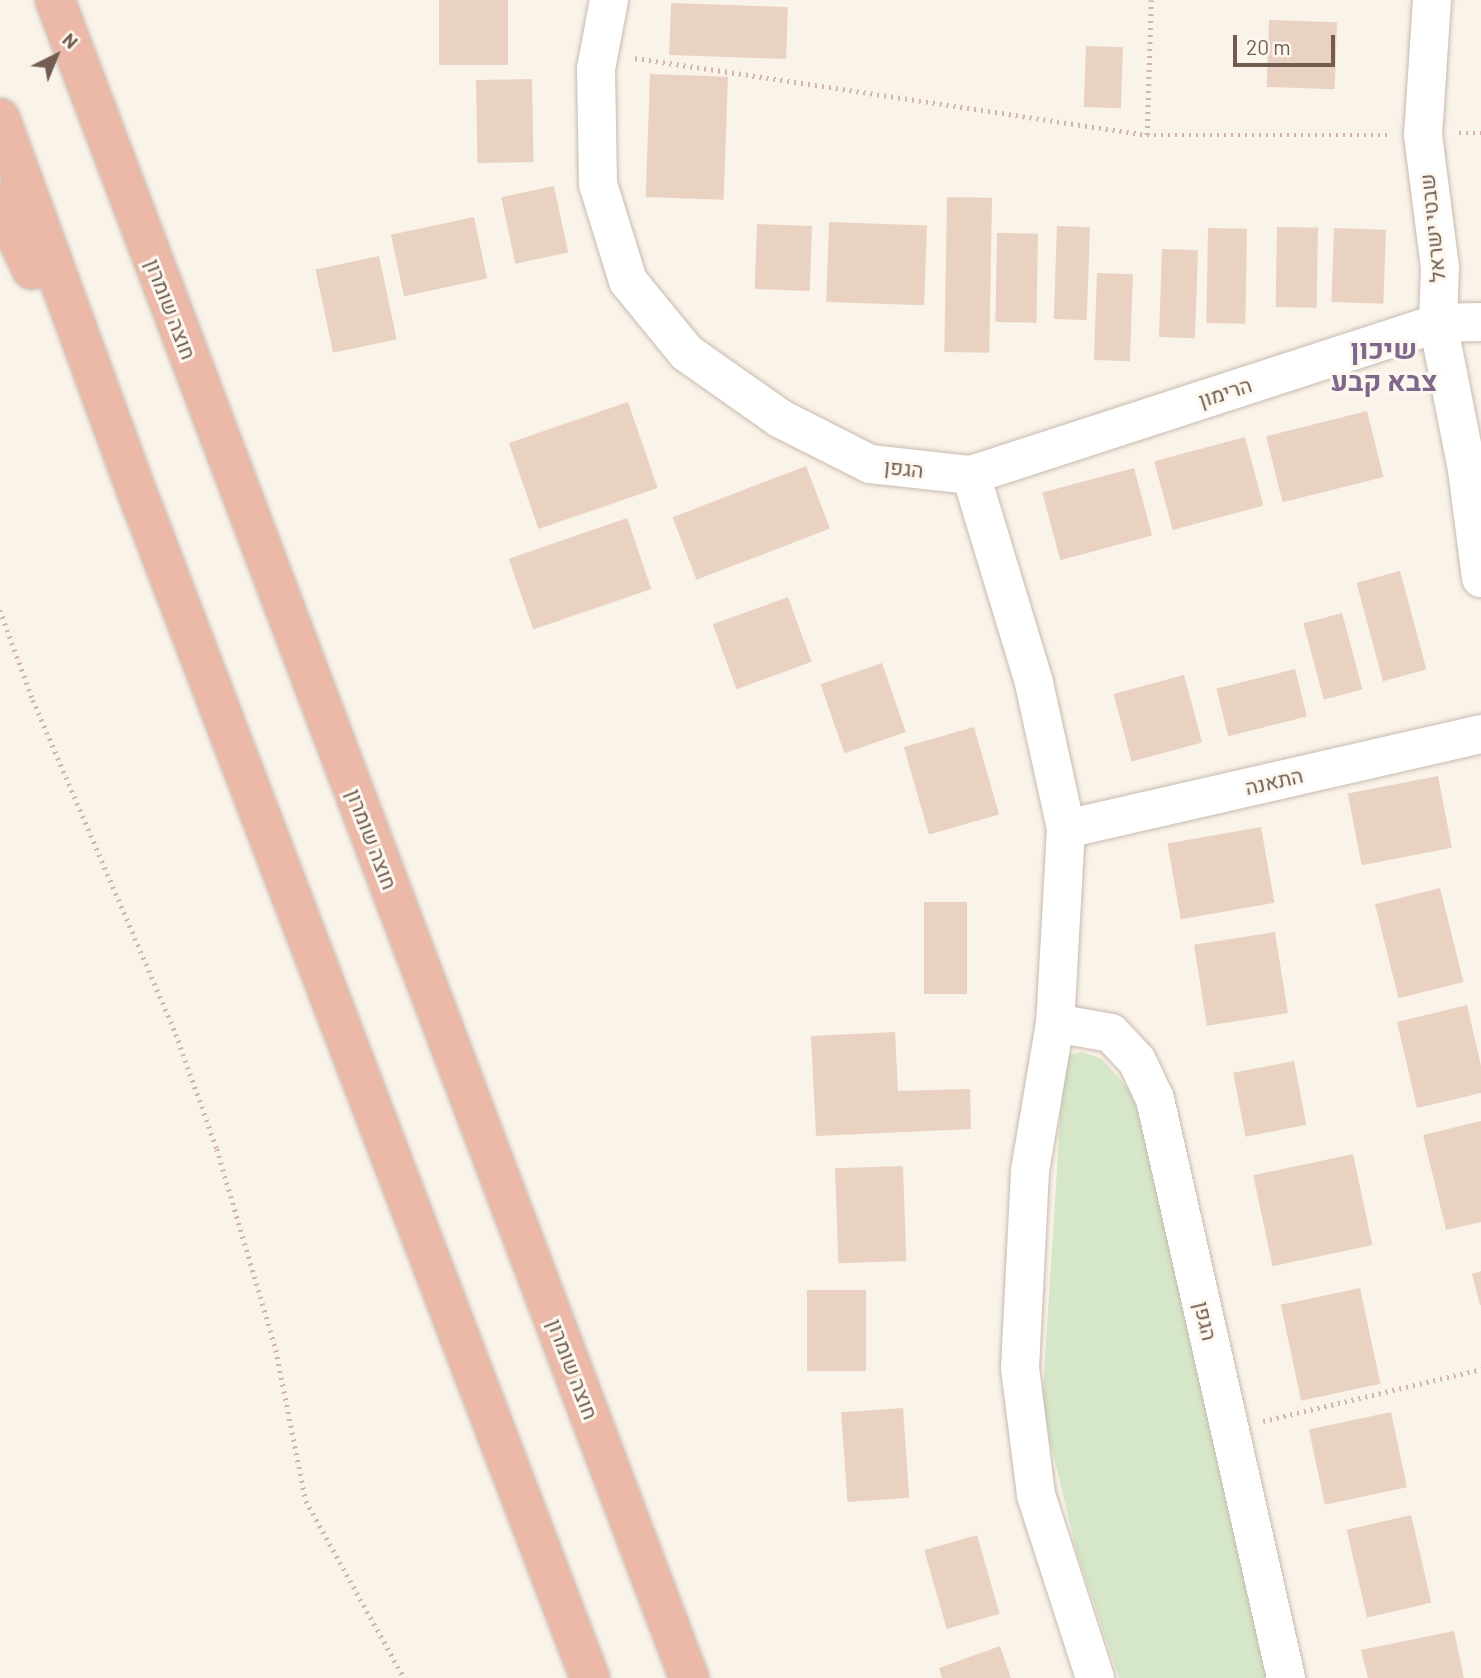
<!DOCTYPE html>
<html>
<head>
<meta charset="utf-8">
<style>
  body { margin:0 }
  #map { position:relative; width:1481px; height:1678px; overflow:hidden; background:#faf3e9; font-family:Barlow,Heebo,sans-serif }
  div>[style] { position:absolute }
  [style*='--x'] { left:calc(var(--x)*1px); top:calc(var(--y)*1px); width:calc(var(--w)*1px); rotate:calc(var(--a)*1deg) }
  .green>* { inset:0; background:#d5e6c9 }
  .building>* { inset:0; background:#ead2c2; transform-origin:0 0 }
  .path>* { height:4.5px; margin-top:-2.25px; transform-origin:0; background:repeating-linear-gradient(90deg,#d1b7a7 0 2px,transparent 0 7px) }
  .roads { filter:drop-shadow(0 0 2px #c8baae) drop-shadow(0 0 2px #c8baae) }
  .street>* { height:38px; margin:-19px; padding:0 19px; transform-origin:19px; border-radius:19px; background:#fff }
  .secondary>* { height:38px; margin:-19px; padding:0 19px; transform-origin:19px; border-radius:19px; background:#fff }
  .highway>* { height:38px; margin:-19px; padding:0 19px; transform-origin:19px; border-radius:19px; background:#ecb9a8 }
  span { translate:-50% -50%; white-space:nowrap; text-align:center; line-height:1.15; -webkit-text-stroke:6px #fdf8ef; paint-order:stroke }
  .street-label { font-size:21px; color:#725c50 }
  .district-label { font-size:28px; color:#80688d; font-weight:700 }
  .north { position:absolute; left:21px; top:21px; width:70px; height:70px; -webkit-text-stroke:5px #fdf8ef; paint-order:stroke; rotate:43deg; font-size:19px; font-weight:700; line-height:28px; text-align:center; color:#725c50 }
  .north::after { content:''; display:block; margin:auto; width:24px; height:32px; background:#725c50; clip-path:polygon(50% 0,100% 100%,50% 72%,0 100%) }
  .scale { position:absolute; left:1233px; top:35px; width:102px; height:32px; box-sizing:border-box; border:4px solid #725c50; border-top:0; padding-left:9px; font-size:21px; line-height:24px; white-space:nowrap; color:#725c50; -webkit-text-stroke:5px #fdf8ef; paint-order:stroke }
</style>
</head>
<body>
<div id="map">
  <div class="green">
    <i style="clip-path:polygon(1082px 1052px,1102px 1059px,1132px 1093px,1149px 1146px,1267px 1678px,1119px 1678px,1077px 1553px,1042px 1407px,1064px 1056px)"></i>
  </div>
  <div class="building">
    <i style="left:439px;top:0;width:69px;height:65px"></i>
    <i style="left:671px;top:3px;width:117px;height:52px;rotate:2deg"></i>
    <i style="left:1269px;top:20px;width:68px;height:67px;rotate:2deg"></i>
    <i style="left:1086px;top:46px;width:37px;height:61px;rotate:2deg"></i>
    <i style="left:650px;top:74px;width:78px;height:123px;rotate:2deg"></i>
    <i style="left:532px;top:79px;width:83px;height:56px;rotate:89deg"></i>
    <i style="left:554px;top:186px;width:68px;height:54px;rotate:78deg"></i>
    <i style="left:947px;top:197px;width:45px;height:155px;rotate:1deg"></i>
    <i style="left:474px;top:217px;width:63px;height:85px;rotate:78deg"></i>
    <i style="left:829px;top:222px;width:98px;height:80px;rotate:2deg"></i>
    <i style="left:757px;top:224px;width:55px;height:65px;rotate:2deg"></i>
    <i style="left:1057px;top:226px;width:33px;height:93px;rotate:2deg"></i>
    <i style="left:1277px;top:227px;width:41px;height:80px;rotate:1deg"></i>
    <i style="left:1208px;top:228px;width:39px;height:95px;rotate:1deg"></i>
    <i style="left:1334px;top:228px;width:52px;height:74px;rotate:2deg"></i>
    <i style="left:997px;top:233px;width:41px;height:89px;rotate:1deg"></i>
    <i style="left:1162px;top:249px;width:36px;height:88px;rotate:2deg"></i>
    <i style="left:379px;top:256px;width:85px;height:65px;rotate:78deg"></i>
    <i style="left:1097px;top:273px;width:36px;height:87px;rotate:2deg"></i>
    <i style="left:628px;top:402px;width:91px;height:126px;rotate:71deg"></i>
    <i style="left:1367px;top:411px;width:68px;height:104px;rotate:76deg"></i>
    <i style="left:1245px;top:437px;width:71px;height:94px;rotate:75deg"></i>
    <i style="left:806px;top:466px;width:67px;height:143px;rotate:69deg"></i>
    <i style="left:1134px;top:468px;width:70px;height:95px;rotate:75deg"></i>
    <i style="left:627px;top:518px;width:75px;height:125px;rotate:71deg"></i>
    <i style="left:1400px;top:571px;width:102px;height:45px;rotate:75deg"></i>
    <i style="left:788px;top:597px;width:69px;height:80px;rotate:70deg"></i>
    <i style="left:1342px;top:613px;width:79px;height:40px;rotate:75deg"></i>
    <i style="left:882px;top:663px;width:73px;height:65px;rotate:71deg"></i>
    <i style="left:1295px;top:669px;width:49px;height:81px;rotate:76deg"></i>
    <i style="left:1184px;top:675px;width:70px;height:73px;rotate:75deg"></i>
    <i style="left:974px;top:727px;width:91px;height:73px;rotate:74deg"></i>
    <i style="left:1438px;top:776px;width:73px;height:92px;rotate:79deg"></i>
    <i style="left:1261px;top:827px;width:77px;height:95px;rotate:80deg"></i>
    <i style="left:1440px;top:888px;width:97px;height:67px;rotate:76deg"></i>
    <i style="left:924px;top:902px;width:43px;height:92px"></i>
    <i style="left:1275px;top:932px;width:82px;height:82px;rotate:81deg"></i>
    <i style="clip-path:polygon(1467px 1005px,1481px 1066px,1481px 1093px,1417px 1108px,1397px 1022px)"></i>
    <i style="clip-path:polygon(895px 1032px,898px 1091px,970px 1089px,971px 1129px,816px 1136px,811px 1036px)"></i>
    <i style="left:1294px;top:1061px;width:65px;height:62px;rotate:79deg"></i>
    <i style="clip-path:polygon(1481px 1121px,1481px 1222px,1446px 1230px,1423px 1135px)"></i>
    <i style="left:1353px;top:1154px;width:93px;height:102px;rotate:78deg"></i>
    <i style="left:903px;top:1166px;width:95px;height:68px;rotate:88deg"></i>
    <i style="clip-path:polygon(1481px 1271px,1481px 1305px,1480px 1305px,1472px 1274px)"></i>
    <i style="left:1360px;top:1288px;width:98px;height:81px;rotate:78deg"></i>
    <i style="left:807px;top:1290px;width:59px;height:81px"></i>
    <i style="left:903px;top:1408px;width:90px;height:62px;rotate:86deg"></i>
    <i style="left:1391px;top:1412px;width:77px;height:84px;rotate:78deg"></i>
    <i style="left:1411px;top:1515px;width:90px;height:66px;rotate:77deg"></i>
    <i style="left:977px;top:1535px;width:82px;height:55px;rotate:74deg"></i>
    <i style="clip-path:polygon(1454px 1631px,1464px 1678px,1368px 1678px,1361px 1650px)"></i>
    <i style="clip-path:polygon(1000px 1646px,1011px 1678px,942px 1678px,939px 1668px)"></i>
  </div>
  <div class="path">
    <i style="--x:635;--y:58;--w:518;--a:8.55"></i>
    <i style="--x:1147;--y:135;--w:240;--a:0"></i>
    <i style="--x:1459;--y:133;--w:22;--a:0"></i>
    <i style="--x:1147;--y:135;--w:135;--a:-88.3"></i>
    <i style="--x:0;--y:610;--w:96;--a:69.9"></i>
    <i style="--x:33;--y:700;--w:363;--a:66.8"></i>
    <i style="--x:176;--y:1034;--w:122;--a:70.4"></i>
    <i style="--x:217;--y:1149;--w:209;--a:73.6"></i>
    <i style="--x:276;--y:1350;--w:154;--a:78.8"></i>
    <i style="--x:306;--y:1501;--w:202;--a:61"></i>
    <i style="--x:1263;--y:1421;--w:224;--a:-13.4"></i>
  </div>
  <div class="roads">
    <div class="street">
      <i style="--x:609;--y:0;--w:70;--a:100.7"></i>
      <i style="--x:596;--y:69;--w:115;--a:89"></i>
      <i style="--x:598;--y:184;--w:102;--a:72.8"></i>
      <i style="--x:628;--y:281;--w:93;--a:50.7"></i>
      <i style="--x:687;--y:353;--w:115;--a:35.1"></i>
      <i style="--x:781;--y:419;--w:100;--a:26.8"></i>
      <i style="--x:870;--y:464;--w:102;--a:6.2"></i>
      <i style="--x:971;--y:475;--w:217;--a:73.1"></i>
      <i style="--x:1034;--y:683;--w:149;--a:77.6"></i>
      <i style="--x:1066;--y:829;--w:194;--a:93.2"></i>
      <i style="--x:1055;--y:1023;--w:150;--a:99.6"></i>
      <i style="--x:1030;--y:1171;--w:197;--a:92.9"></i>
      <i style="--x:1020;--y:1368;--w:128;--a:82.8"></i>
      <i style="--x:1036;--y:1495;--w:192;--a:72.1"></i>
      <i style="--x:971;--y:475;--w:491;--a:-18"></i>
      <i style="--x:1438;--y:323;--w:43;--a:-1.3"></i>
      <i style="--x:1066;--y:829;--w:426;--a:-12.9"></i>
      <i style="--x:1055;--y:1023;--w:57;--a:10.1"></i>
      <i style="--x:1111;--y:1033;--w:38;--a:47"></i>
      <i style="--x:1137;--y:1061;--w:42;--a:64.7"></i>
      <i style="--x:1155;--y:1099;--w:594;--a:77.25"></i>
    </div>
    <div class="secondary">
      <i style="--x:1432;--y:0;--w:135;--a:93.8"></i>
      <i style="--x:1423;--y:135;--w:134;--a:82.7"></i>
      <i style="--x:1440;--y:268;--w:55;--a:92.1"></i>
      <i style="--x:1438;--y:323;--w:150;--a:78.8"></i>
      <i style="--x:1467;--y:470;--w:109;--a:82.6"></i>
    </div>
    <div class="highway">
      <i style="--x:55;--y:0;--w:1794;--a:69.3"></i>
      <i style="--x:0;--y:118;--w:412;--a:69.9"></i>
      <i style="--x:142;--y:505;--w:1256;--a:69.1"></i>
      <i style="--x:0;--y:202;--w:75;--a:64.8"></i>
    </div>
  </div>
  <div class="street-label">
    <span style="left:1432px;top:228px;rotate:-96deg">שבטי ישראל</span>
    <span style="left:171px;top:309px;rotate:69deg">חוצה שומרון</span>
    <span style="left:1225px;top:392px;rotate:-18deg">הרימון</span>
    <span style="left:904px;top:468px;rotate:6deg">הגפן</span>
    <span style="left:1274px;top:781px;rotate:-13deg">התאנה</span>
    <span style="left:372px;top:839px;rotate:69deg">חוצה שומרון</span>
    <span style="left:1206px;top:1321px;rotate:77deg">הגפן</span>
    <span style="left:573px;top:1369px;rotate:69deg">חוצה שומרון</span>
  </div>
  <div class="district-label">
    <span style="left:1384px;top:364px">שיכון<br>צבא קבע</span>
  </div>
  <div class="north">N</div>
  <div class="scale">20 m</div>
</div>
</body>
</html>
